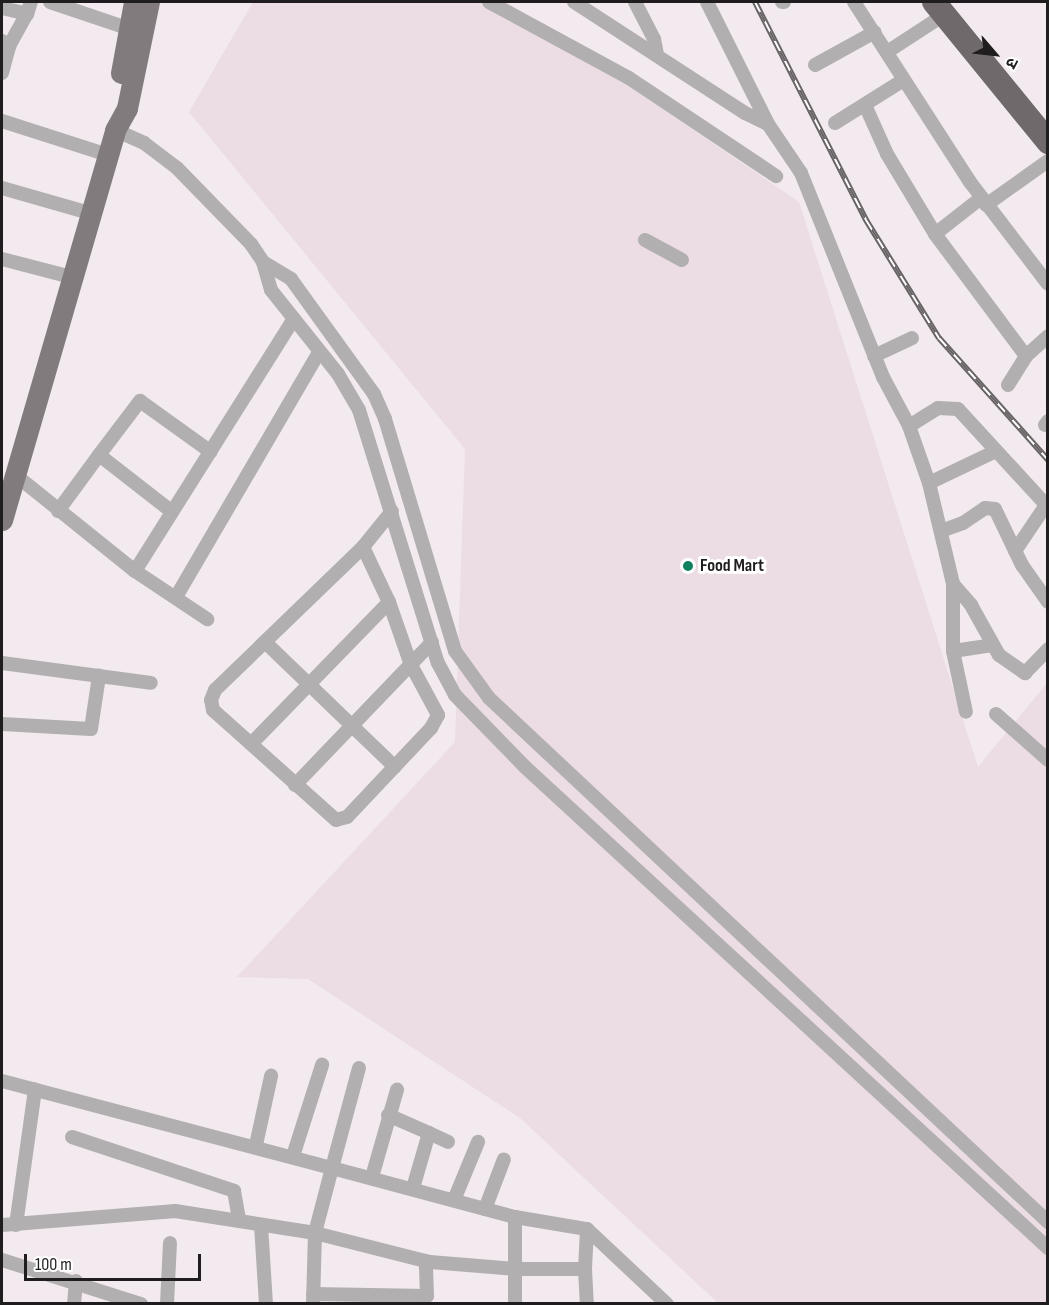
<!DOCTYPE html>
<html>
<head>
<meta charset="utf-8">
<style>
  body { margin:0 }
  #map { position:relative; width:1049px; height:1305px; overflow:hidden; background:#f2eaee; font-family:"Sofia Sans Condensed","Noto Sans Devanagari",sans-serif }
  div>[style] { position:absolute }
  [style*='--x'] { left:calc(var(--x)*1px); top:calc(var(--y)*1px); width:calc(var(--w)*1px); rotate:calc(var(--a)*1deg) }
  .built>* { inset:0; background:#ecdce4 }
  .street>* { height:14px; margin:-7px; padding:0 7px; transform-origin:7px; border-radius:7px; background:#b2afb1 }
  .primary>* { height:21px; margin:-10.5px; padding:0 10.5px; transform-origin:10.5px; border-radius:10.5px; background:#827b7e }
  .highway>* { height:24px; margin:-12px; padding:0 12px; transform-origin:12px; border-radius:12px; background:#70696c }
  .rail>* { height:6px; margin-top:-3px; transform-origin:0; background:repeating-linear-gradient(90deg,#fff 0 11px,#686466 0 22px); box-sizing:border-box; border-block:2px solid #686466 }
  .dots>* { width:16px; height:16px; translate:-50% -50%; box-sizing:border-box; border:3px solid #fff; border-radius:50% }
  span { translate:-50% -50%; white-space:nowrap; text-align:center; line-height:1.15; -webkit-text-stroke:6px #fff; paint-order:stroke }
  .poi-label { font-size:18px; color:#201d1e; font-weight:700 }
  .left { translate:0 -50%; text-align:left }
  .frame { position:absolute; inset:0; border:3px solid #201d1e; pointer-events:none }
  .north { position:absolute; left:965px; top:24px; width:60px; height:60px; -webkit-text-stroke:4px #fff; paint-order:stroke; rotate:118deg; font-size:16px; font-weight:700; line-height:24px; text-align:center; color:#201d1e }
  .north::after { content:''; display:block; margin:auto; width:21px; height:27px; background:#201d1e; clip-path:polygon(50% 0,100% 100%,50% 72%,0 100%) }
  .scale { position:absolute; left:24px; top:1254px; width:177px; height:27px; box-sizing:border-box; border:3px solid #201d1e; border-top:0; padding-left:8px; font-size:18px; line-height:21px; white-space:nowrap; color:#201d1e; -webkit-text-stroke:4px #fff; paint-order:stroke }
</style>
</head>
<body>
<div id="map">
  <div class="built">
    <i style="clip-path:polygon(253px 2px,506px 2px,799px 202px,978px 767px,1047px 683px,1047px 1303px,718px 1303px,520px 1118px,308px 979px,237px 977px,455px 742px,465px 449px,189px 112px)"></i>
  </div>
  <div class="street">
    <i style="--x:50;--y:2;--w:84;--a:18.6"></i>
    <i style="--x:489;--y:2;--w:159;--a:28.5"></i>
    <i style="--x:629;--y:78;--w:177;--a:33.7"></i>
    <i style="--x:574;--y:2;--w:204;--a:33"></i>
    <i style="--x:745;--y:113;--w:25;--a:26"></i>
    <i style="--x:768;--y:124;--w:59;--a:56"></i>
    <i style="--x:801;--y:173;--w:220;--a:68.1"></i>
    <i style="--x:883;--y:377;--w:55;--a:62"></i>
    <i style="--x:635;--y:2;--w:42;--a:62.8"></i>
    <i style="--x:654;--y:39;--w:16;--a:79"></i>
    <i style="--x:707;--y:2;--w:136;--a:63.4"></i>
    <i style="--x:782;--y:2;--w:2;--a:0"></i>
    <i style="--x:854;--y:2;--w:214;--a:57.2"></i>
    <i style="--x:970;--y:182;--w:128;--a:52.6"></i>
    <i style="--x:2;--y:8;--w:26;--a:13"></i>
    <i style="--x:27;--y:14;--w:13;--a:-72"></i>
    <i style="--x:2;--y:41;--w:9;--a:36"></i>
    <i style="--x:9;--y:46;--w:37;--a:-61"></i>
    <i style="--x:887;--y:52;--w:68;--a:-33"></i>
    <i style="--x:815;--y:65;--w:68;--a:-28.8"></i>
    <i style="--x:2;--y:73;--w:28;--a:-75"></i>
    <i style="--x:865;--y:105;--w:54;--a:65.8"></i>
    <i style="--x:887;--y:154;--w:93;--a:59"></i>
    <i style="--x:2;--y:121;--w:111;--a:17.8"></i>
    <i style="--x:835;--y:123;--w:79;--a:-32.1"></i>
    <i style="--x:115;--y:130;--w:32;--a:24"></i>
    <i style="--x:144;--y:143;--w:41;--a:37.1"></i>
    <i style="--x:177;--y:168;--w:106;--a:45.8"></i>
    <i style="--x:251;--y:244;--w:22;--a:56"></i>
    <i style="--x:263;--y:262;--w:33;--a:31"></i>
    <i style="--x:291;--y:279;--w:142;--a:54.2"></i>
    <i style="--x:374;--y:394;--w:27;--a:66"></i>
    <i style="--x:385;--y:419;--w:242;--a:73.2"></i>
    <i style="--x:455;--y:651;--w:58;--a:54.1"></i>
    <i style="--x:489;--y:698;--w:766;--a:43.15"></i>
    <i style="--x:2;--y:188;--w:91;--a:15.9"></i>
    <i style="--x:981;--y:198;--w:58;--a:142"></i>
    <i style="--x:935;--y:234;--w:152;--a:53.3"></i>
    <i style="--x:986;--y:205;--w:76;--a:-35.4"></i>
    <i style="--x:645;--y:240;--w:42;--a:28.4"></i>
    <i style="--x:2;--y:259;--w:71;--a:14.6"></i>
    <i style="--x:263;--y:262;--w:29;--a:74"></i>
    <i style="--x:271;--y:290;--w:107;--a:51.4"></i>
    <i style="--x:338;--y:374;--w:42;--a:59.7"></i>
    <i style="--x:359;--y:410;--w:265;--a:72.7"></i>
    <i style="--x:438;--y:663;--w:36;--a:62"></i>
    <i style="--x:455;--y:695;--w:99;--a:45.8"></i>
    <i style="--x:524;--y:766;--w:712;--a:42.61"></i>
    <i style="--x:874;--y:356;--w:42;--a:-25.3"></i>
    <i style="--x:1008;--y:385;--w:34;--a:-58"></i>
    <i style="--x:1026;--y:356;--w:30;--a:-42"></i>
    <i style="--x:1045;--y:425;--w:5;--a:-53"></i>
    <i style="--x:13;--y:473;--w:156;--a:38.8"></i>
    <i style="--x:135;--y:571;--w:87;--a:33.7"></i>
    <i style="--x:929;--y:483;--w:72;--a:-25.5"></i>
    <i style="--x:1048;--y:507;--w:133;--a:-132.6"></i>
    <i style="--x:958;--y:409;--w:20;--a:-177"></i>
    <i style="--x:938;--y:408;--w:34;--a:148"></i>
    <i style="--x:909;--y:426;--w:60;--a:70.7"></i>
    <i style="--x:929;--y:483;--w:104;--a:76.6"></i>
    <i style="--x:953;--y:584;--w:28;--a:49"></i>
    <i style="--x:971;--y:605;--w:57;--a:60.8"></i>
    <i style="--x:999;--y:655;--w:32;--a:35"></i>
    <i style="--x:1025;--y:673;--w:33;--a:-46"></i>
    <i style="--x:58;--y:511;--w:69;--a:-53.8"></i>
    <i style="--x:171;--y:511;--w:91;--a:-142.1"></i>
    <i style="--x:99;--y:455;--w:68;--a:-52.8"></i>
    <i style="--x:140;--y:401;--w:87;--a:35.7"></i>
    <i style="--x:941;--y:531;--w:23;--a:-20"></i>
    <i style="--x:963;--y:523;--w:27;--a:-34"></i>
    <i style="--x:985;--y:508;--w:10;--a:6"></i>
    <i style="--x:995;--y:509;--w:62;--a:64.3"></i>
    <i style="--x:1022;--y:565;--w:45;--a:54.9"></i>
    <i style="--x:363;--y:547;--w:61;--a:64.7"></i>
    <i style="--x:389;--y:602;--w:67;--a:70.8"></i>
    <i style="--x:411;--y:665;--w:57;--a:61.6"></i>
    <i style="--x:438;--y:715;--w:15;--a:118"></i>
    <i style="--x:431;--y:728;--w:122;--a:133.3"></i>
    <i style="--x:347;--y:817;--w:11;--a:165"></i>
    <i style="--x:336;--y:820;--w:165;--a:-138.2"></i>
    <i style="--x:213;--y:710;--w:10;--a:-101"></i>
    <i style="--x:211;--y:700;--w:11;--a:-68"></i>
    <i style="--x:215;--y:690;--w:206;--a:-44"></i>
    <i style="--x:363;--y:547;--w:46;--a:-51.1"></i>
    <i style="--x:1015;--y:551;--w:52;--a:-56"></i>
    <i style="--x:135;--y:571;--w:298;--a:-57.8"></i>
    <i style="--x:953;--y:584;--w:67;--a:90"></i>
    <i style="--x:953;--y:651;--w:40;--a:-8.5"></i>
    <i style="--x:176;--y:597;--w:284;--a:-59.7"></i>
    <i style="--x:265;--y:642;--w:180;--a:43.9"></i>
    <i style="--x:953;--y:651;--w:62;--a:78"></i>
    <i style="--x:2;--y:663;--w:150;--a:7.6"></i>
    <i style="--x:996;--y:714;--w:69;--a:41.5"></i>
    <i style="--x:2;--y:724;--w:89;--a:3.2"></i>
    <i style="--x:91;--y:729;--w:54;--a:-81.4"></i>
    <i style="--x:251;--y:744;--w:198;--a:-45.8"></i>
    <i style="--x:295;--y:785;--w:198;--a:-46.2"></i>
    <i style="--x:359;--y:1068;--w:104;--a:105.1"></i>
    <i style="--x:332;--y:1168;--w:189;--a:15"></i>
    <i style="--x:2;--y:1081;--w:341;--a:14.8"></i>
    <i style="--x:332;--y:1168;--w:67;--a:104.7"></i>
    <i style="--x:315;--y:1233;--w:71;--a:91.6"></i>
    <i style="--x:388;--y:1115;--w:45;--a:23.7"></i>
    <i style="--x:429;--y:1133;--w:57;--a:106.2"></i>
    <i style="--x:429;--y:1133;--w:21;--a:25"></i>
    <i style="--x:72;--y:1137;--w:171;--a:18.4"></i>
    <i style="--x:234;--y:1191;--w:27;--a:80"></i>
    <i style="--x:256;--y:1145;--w:71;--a:-77.7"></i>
    <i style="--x:293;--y:1156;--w:96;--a:-72.3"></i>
    <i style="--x:372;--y:1177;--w:91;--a:-74"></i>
    <i style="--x:454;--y:1200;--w:63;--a:-67.5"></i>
    <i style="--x:485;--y:1209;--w:53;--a:-69.2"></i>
    <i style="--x:2;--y:1225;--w:174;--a:-4.6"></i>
    <i style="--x:175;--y:1211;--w:142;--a:8.9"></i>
    <i style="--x:315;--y:1233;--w:119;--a:14.2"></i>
    <i style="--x:430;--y:1262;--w:87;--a:4.6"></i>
    <i style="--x:517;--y:1269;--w:68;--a:0"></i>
    <i style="--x:585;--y:1269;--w:40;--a:-87.1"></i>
    <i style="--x:587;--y:1229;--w:110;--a:43.2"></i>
    <i style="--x:16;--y:1225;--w:137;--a:-82"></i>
    <i style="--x:261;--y:1225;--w:79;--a:86.4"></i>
    <i style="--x:2;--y:1260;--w:146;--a:17.6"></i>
    <i style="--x:585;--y:1269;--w:35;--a:87"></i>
    <i style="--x:313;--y:1294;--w:114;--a:1"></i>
    <i style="--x:427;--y:1296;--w:35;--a:-92"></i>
    <i style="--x:74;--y:1304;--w:23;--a:-85"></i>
    <i style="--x:167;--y:1304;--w:61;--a:-87.2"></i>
    <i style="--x:515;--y:1304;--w:87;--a:-90"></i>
    <i style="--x:515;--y:1217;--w:73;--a:9.5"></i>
  </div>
  <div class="primary">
    <i style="--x:121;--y:73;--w:72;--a:-79.6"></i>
    <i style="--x:2;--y:520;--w:406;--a:-73.8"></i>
    <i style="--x:115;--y:130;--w:25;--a:-61"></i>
    <i style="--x:127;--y:108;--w:108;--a:-78.3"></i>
  </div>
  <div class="highway">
    <i style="--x:934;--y:2;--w:181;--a:50.8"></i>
  </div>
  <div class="rail">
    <i style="--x:755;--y:2;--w:245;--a:63"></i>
    <i style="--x:866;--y:220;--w:139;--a:58.3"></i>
    <i style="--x:939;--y:338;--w:164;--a:48.2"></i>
  </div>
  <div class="dots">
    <i style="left:688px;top:566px;background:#0e805d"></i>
  </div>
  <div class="poi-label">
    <span class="left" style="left:700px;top:566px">Food Mart</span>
  </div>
  <div class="frame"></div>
  <div class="north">उ</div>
  <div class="scale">100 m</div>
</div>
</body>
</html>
